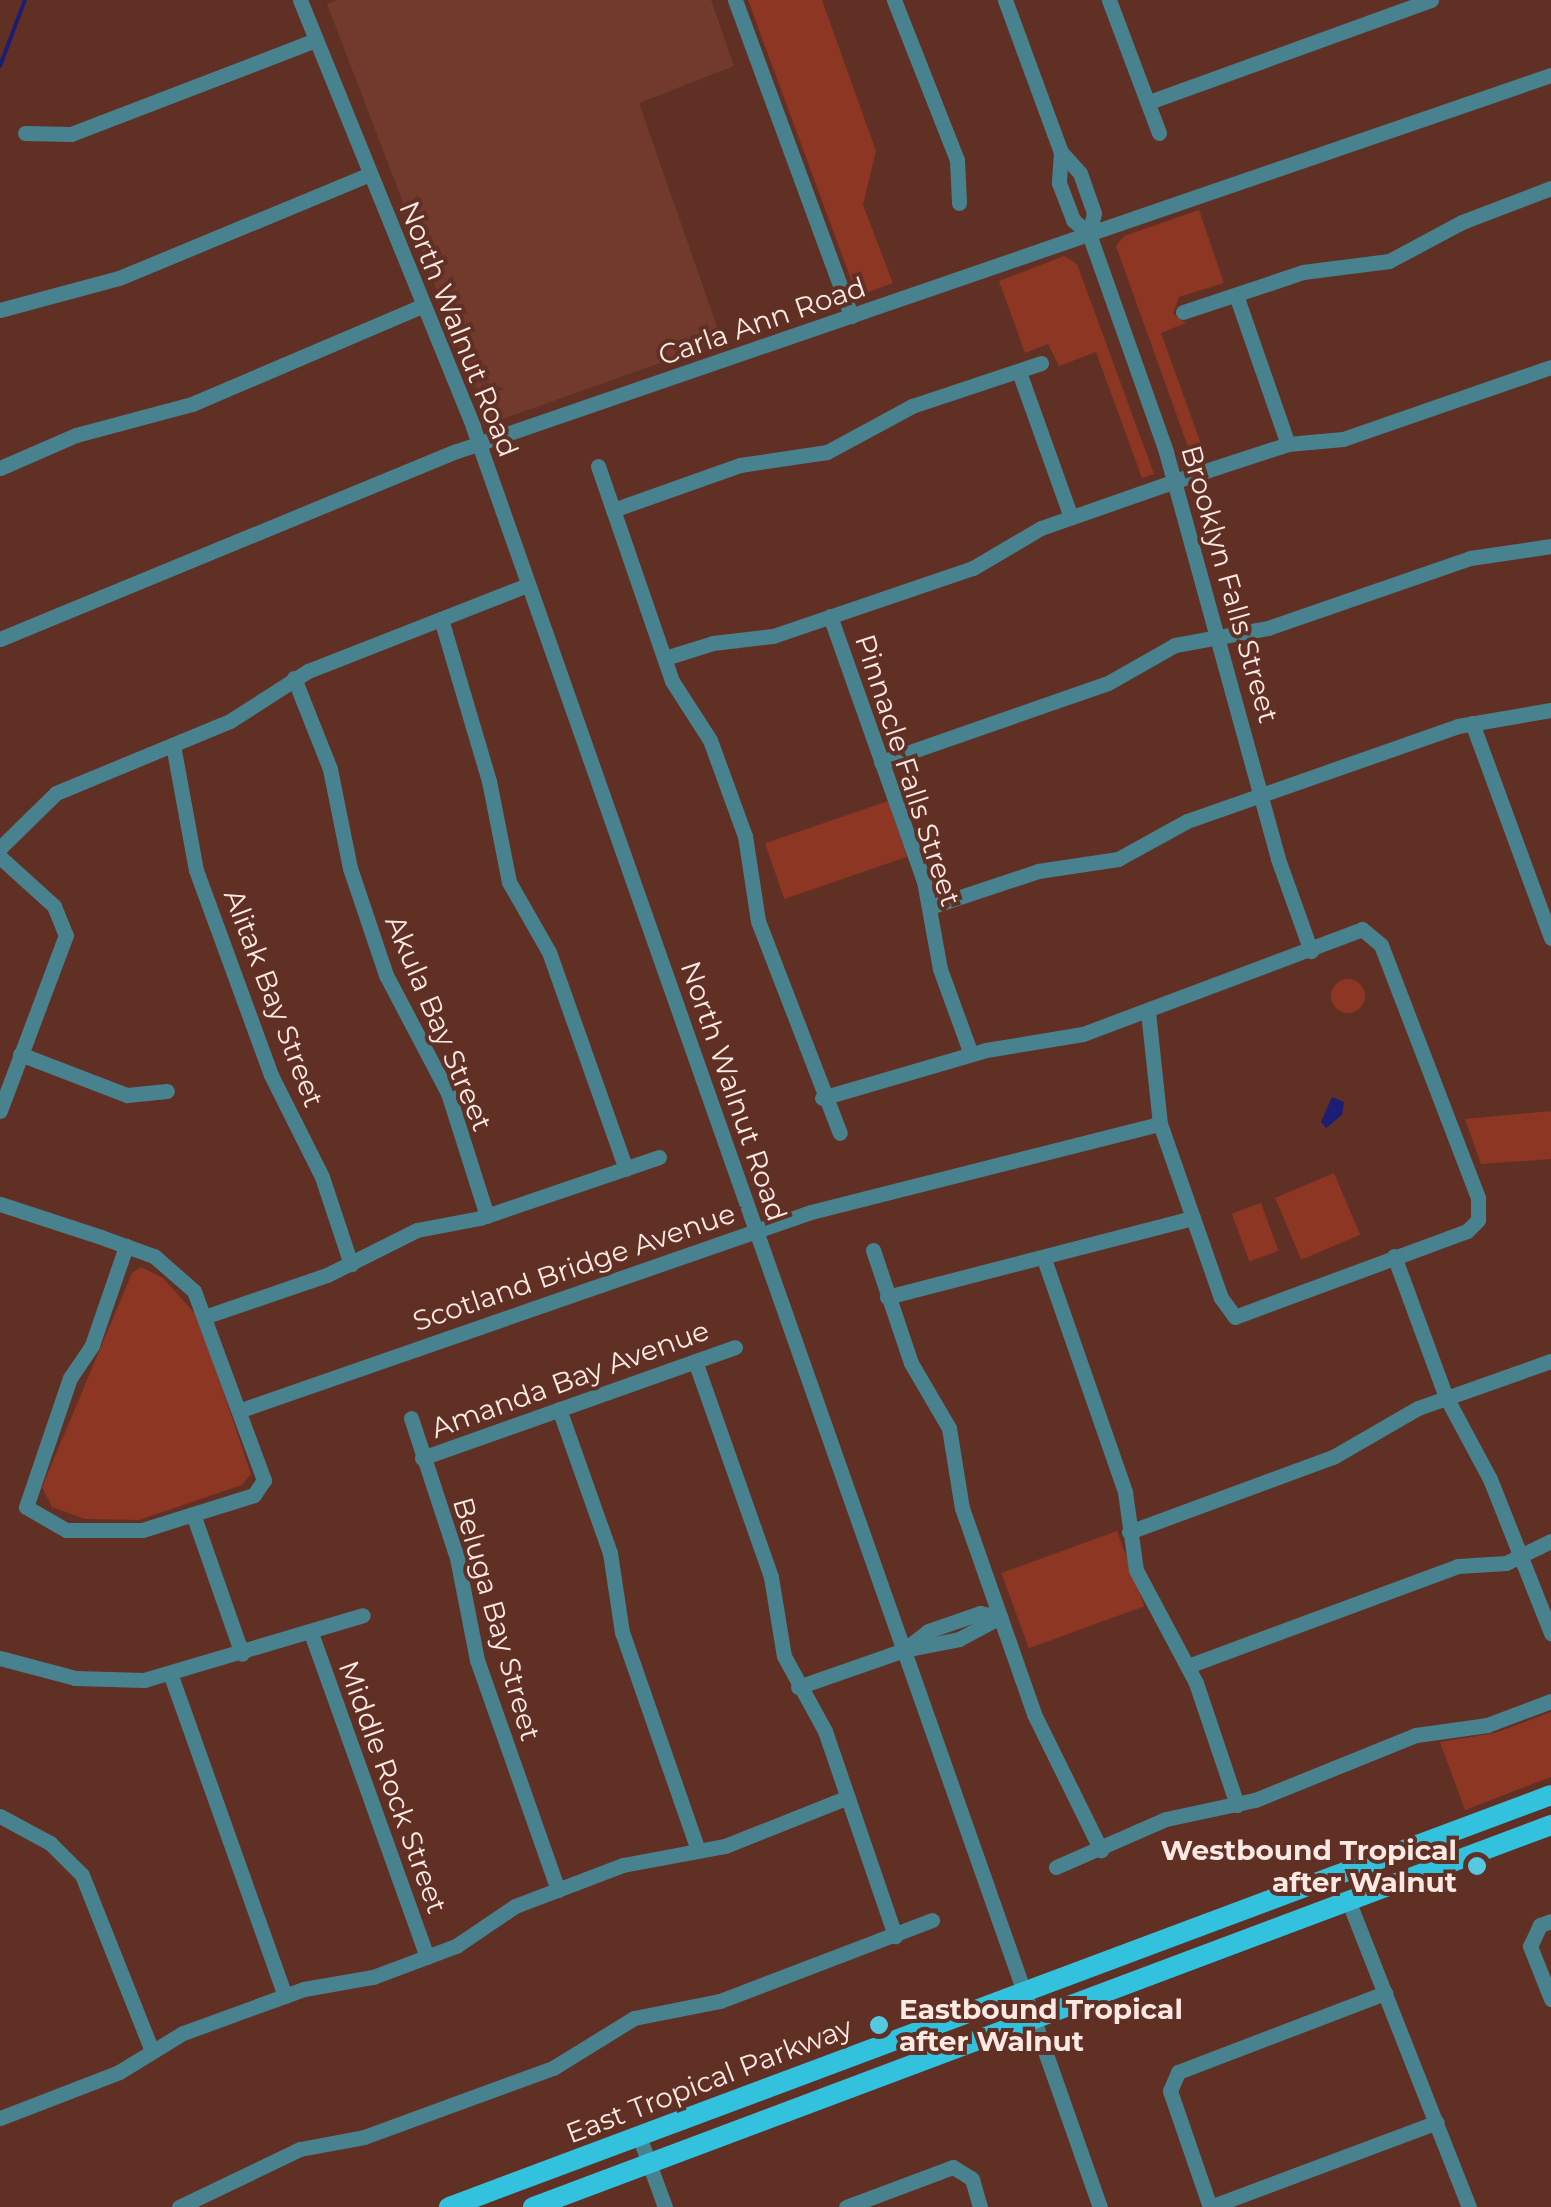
<!DOCTYPE html>
<html>
<head>
<meta charset="utf-8">
<style>
  body { margin:0 }
  #map { position:relative; width:1551px; height:2207px; overflow:hidden; background:#613025; font-family:Montserrat,sans-serif }
  div>[style] { position:absolute }
  [style*='--x'] { left:calc(var(--x)*1px); top:calc(var(--y)*1px); width:calc(var(--w)*1px); rotate:calc(var(--a)*1deg) }
  .built>* { inset:0; background:#713a2d }
  .green>* { inset:0; background:#8c3623; transform-origin:0 0 }
  .round { border-radius:50% }
  .water>* { inset:0; background:#1d1d74 }
  .stream>* { height:4px; margin:-2px; padding:0 2px; transform-origin:2px; border-radius:2px; background:#1d1d74 }
  .minor>* { height:15px; margin:-7.5px; padding:0 7.5px; transform-origin:7.5px; border-radius:7.5px; background:#48828f }
  .major>* { height:20px; margin:-10px; padding:0 10px; transform-origin:10px; border-radius:10px; background:#32c2de }
  .dots>* { width:28px; height:28px; translate:-50% -50%; box-sizing:border-box; border:5px solid #613025; border-radius:50% }
  span { translate:-50% -50%; white-space:nowrap; text-align:center; line-height:1.15; -webkit-text-stroke:8px #613025; paint-order:stroke }
  .street-label { font-size:28px; color:#fce9e4 }
  .poi-label { font-size:28px; color:#fce9e4; font-weight:700 }
  .right { translate:-100% -50%; text-align:right }
  .left { translate:0 -50%; text-align:left }
</style>
</head>
<body>
<div id="map">
  <div class="built">
    <i style="clip-path:polygon(337px 0,711px 0,734px 66px,639px 103px,722px 341px,488px 424px,327px 4px)"></i>
  </div>
  <div class="green">
    <i style="clip-path:polygon(748px 0,822px 0,876px 151px,863px 205px,893px 283px,866px 293px,855px 290px)"></i>
    <i style="clip-path:polygon(1199px 210px,1224px 283px,1179px 297px,1173px 314px,1186px 323px,1161px 333px,1205px 455px,1192px 458px,1116px 246px,1124px 236px)"></i>
    <i style="clip-path:polygon(1064px 256px,1077px 264px,1154px 474px,1142px 478px,1096px 352px,1059px 366px,1048px 344px,1025px 353px,999px 281px)"></i>
    <i style="left:888px;top:801px;width:59px;height:130px;rotate:71deg"></i>
    <i class="round" style="left:1331px;top:979px;width:34px;height:34px"></i>
    <i style="clip-path:polygon(1551px 1111px,1551px 1159px,1481px 1164px,1465px 1119px)"></i>
    <i style="left:1334px;top:1173px;width:67px;height:64px;rotate:67deg"></i>
    <i style="left:1261px;top:1203px;width:51px;height:31px;rotate:70deg"></i>
    <i style="clip-path:polygon(141px 1267px,163px 1278px,198px 1317px,251px 1474px,242px 1485px,139px 1520px,85px 1519px,52px 1507px,42px 1487px,132px 1273px)"></i>
    <i style="left:1117px;top:1531px;width:80px;height:123px;rotate:70deg"></i>
    <i style="clip-path:polygon(1551px 1712px,1551px 1777px,1465px 1810px,1440px 1742px,1495px 1733px)"></i>
  </div>
  <div class="water">
    <i style="clip-path:polygon(1332px 1097px,1344px 1102px,1342px 1115px,1326px 1128px,1321px 1122px)"></i>
  </div>
  <div class="stream">
    <i style="--x:0;--y:66;--w:71;--a:-69.3"></i>
  </div>
  <div class="minor">
    <i style="--x:300;--y:0;--w:461;--a:67.9"></i>
    <i style="--x:473;--y:427;--w:1887;--a:70.6"></i>
    <i style="--x:735;--y:0;--w:337;--a:69.8"></i>
    <i style="--x:894;--y:0;--w:172;--a:68.5"></i>
    <i style="--x:957;--y:160;--w:43;--a:87.3"></i>
    <i style="--x:1005;--y:0;--w:162;--a:69.8"></i>
    <i style="--x:1061;--y:152;--w:28;--a:48"></i>
    <i style="--x:1080;--y:173;--w:42;--a:70.7"></i>
    <i style="--x:1094;--y:213;--w:22;--a:103"></i>
    <i style="--x:1109;--y:0;--w:142;--a:69.4"></i>
    <i style="--x:1149;--y:102;--w:300;--a:-19.9"></i>
    <i style="--x:25;--y:133;--w:46;--a:1.2"></i>
    <i style="--x:71;--y:134;--w:262;--a:-21"></i>
    <i style="--x:1061;--y:152;--w:31;--a:94"></i>
    <i style="--x:1059;--y:183;--w:40;--a:69"></i>
    <i style="--x:1073;--y:220;--w:21;--a:41"></i>
    <i style="--x:1089;--y:234;--w:231;--a:70.5"></i>
    <i style="--x:1166;--y:452;--w:422;--a:74.6"></i>
    <i style="--x:1278;--y:859;--w:98;--a:70.3"></i>
    <i style="--x:1236;--y:295;--w:158;--a:70.8"></i>
    <i style="--x:0;--y:310;--w:123;--a:-15.1"></i>
    <i style="--x:119;--y:278;--w:272;--a:-22.5"></i>
    <i style="--x:1183;--y:312;--w:126;--a:-18.4"></i>
    <i style="--x:1303;--y:272;--w:87;--a:-7.3"></i>
    <i style="--x:1389;--y:261;--w:83;--a:-28.1"></i>
    <i style="--x:1462;--y:222;--w:95;--a:-20.9"></i>
    <i style="--x:1019;--y:372;--w:154;--a:70.3"></i>
    <i style="--x:598;--y:466;--w:227;--a:71"></i>
    <i style="--x:672;--y:681;--w:70;--a:57.2"></i>
    <i style="--x:710;--y:740;--w:102;--a:70"></i>
    <i style="--x:745;--y:836;--w:86;--a:81.3"></i>
    <i style="--x:758;--y:921;--w:227;--a:68.9"></i>
    <i style="--x:0;--y:468;--w:83;--a:-23.5"></i>
    <i style="--x:76;--y:435;--w:120;--a:-15"></i>
    <i style="--x:192;--y:404;--w:252;--a:-23.1"></i>
    <i style="--x:613;--y:510;--w:135;--a:-19.5"></i>
    <i style="--x:740;--y:465;--w:88;--a:-8.5"></i>
    <i style="--x:827;--y:452;--w:97;--a:-28.4"></i>
    <i style="--x:912;--y:406;--w:136;--a:-18.4"></i>
    <i style="--x:830;--y:616;--w:281;--a:70.5"></i>
    <i style="--x:924;--y:881;--w:89;--a:79.7"></i>
    <i style="--x:940;--y:969;--w:90;--a:70"></i>
    <i style="--x:441;--y:619;--w:169;--a:73.5"></i>
    <i style="--x:489;--y:781;--w:103;--a:78.8"></i>
    <i style="--x:509;--y:882;--w:81;--a:60.3"></i>
    <i style="--x:549;--y:952;--w:230;--a:70.5"></i>
    <i style="--x:0;--y:639;--w:494;--a:-22.4"></i>
    <i style="--x:457;--y:451;--w:1157;--a:-18.97"></i>
    <i style="--x:665;--y:658;--w:50;--a:-17.4"></i>
    <i style="--x:713;--y:643;--w:60;--a:-6.7"></i>
    <i style="--x:773;--y:636;--w:211;--a:-18.8"></i>
    <i style="--x:973;--y:568;--w:79;--a:-30.5"></i>
    <i style="--x:1041;--y:528;--w:142;--a:-19.3"></i>
    <i style="--x:1175;--y:481;--w:119;--a:-18.1"></i>
    <i style="--x:1288;--y:444;--w:55;--a:-5.2"></i>
    <i style="--x:1343;--y:439;--w:220;--a:-19.1"></i>
    <i style="--x:294;--y:678;--w:98;--a:68.4"></i>
    <i style="--x:330;--y:769;--w:101;--a:78.6"></i>
    <i style="--x:350;--y:868;--w:113;--a:71.4"></i>
    <i style="--x:386;--y:975;--w:133;--a:62.3"></i>
    <i style="--x:448;--y:1093;--w:129;--a:72.4"></i>
    <i style="--x:1472;--y:723;--w:229;--a:69.8"></i>
    <i style="--x:173;--y:745;--w:127;--a:79.6"></i>
    <i style="--x:196;--y:870;--w:218;--a:69.9"></i>
    <i style="--x:271;--y:1075;--w:114;--a:63.4"></i>
    <i style="--x:322;--y:1177;--w:92;--a:71.6"></i>
    <i style="--x:881;--y:762;--w:240;--a:-19.2"></i>
    <i style="--x:1108;--y:683;--w:77;--a:-29.6"></i>
    <i style="--x:1175;--y:645;--w:95;--a:-10.4"></i>
    <i style="--x:1268;--y:628;--w:214;--a:-19.1"></i>
    <i style="--x:1470;--y:558;--w:82;--a:-8.4"></i>
    <i style="--x:0;--y:848;--w:78;--a:-44.5"></i>
    <i style="--x:56;--y:793;--w:188;--a:-22.5"></i>
    <i style="--x:230;--y:721;--w:93;--a:-32.7"></i>
    <i style="--x:308;--y:671;--w:236;--a:-21.4"></i>
    <i style="--x:0;--y:857;--w:73;--a:42.2"></i>
    <i style="--x:54;--y:906;--w:31;--a:68"></i>
    <i style="--x:66;--y:935;--w:188;--a:110.6"></i>
    <i style="--x:930;--y:907;--w:114;--a:-18.4"></i>
    <i style="--x:1038;--y:871;--w:81;--a:-8.5"></i>
    <i style="--x:1118;--y:859;--w:79;--a:-28.8"></i>
    <i style="--x:1187;--y:821;--w:287;--a:-19.3"></i>
    <i style="--x:1458;--y:726;--w:94;--a:-9.8"></i>
    <i style="--x:20;--y:1054;--w:115;--a:21"></i>
    <i style="--x:127;--y:1095;--w:40;--a:-5.7"></i>
    <i style="--x:822;--y:1098;--w:171;--a:-16.3"></i>
    <i style="--x:986;--y:1050;--w:98;--a:-9.4"></i>
    <i style="--x:1083;--y:1034;--w:298;--a:-20.6"></i>
    <i style="--x:1362;--y:929;--w:25;--a:40"></i>
    <i style="--x:1381;--y:945;--w:271;--a:69"></i>
    <i style="--x:1478;--y:1198;--w:22;--a:90"></i>
    <i style="--x:1478;--y:1220;--w:16;--a:135"></i>
    <i style="--x:1467;--y:1231;--w:247;--a:159.7"></i>
    <i style="--x:1235;--y:1317;--w:24;--a:-126"></i>
    <i style="--x:1221;--y:1298;--w:184;--a:-109.3"></i>
    <i style="--x:1160;--y:1124;--w:114;--a:-96.1"></i>
    <i style="--x:0;--y:1204;--w:106;--a:18.1"></i>
    <i style="--x:101;--y:1237;--w:27;--a:20"></i>
    <i style="--x:126;--y:1246;--w:30;--a:20"></i>
    <i style="--x:154;--y:1256;--w:53;--a:41.2"></i>
    <i style="--x:194;--y:1291;--w:202;--a:69.7"></i>
    <i style="--x:264;--y:1480;--w:18;--a:124"></i>
    <i style="--x:254;--y:1495;--w:117;--a:162.6"></i>
    <i style="--x:142;--y:1530;--w:76;--a:180"></i>
    <i style="--x:66;--y:1530;--w:46;--a:-150.1"></i>
    <i style="--x:26;--y:1507;--w:136;--a:-71.2"></i>
    <i style="--x:70;--y:1378;--w:40;--a:-56"></i>
    <i style="--x:92;--y:1345;--w:105;--a:-71"></i>
    <i style="--x:873;--y:1250;--w:119;--a:71.4"></i>
    <i style="--x:911;--y:1363;--w:75;--a:59.7"></i>
    <i style="--x:949;--y:1428;--w:81;--a:80.8"></i>
    <i style="--x:962;--y:1508;--w:218;--a:70.7"></i>
    <i style="--x:1034;--y:1714;--w:152;--a:63.8"></i>
    <i style="--x:1394;--y:1256;--w:150;--a:69.8"></i>
    <i style="--x:1446;--y:1397;--w:93;--a:61.8"></i>
    <i style="--x:1490;--y:1479;--w:166;--a:68.4"></i>
    <i style="--x:1044;--y:1259;--w:247;--a:70.8"></i>
    <i style="--x:1125;--y:1492;--w:79;--a:82"></i>
    <i style="--x:1136;--y:1570;--w:128;--a:62"></i>
    <i style="--x:1196;--y:1683;--w:129;--a:71.4"></i>
    <i style="--x:887;--y:1297;--w:316;--a:-14.5"></i>
    <i style="--x:207;--y:1316;--w:127;--a:-18.9"></i>
    <i style="--x:327;--y:1275;--w:101;--a:-26.6"></i>
    <i style="--x:417;--y:1230;--w:64;--a:-10.8"></i>
    <i style="--x:480;--y:1218;--w:189;--a:-18.8"></i>
    <i style="--x:695;--y:1361;--w:229;--a:70.6"></i>
    <i style="--x:771;--y:1577;--w:80;--a:80.7"></i>
    <i style="--x:784;--y:1656;--w:85;--a:61.3"></i>
    <i style="--x:825;--y:1731;--w:217;--a:71.1"></i>
    <i style="--x:559;--y:1409;--w:153;--a:70.5"></i>
    <i style="--x:610;--y:1553;--w:80;--a:81.4"></i>
    <i style="--x:622;--y:1632;--w:231;--a:70.8"></i>
    <i style="--x:241;--y:1410;--w:603;--a:-19.16"></i>
    <i style="--x:811;--y:1212;--w:360;--a:-14.2"></i>
    <i style="--x:411;--y:1418;--w:147;--a:71.8"></i>
    <i style="--x:457;--y:1558;--w:104;--a:78.9"></i>
    <i style="--x:477;--y:1660;--w:244;--a:70.6"></i>
    <i style="--x:422;--y:1458;--w:332;--a:-19.5"></i>
    <i style="--x:193;--y:1514;--w:148;--a:70.7"></i>
    <i style="--x:1129;--y:1532;--w:217;--a:-20.2"></i>
    <i style="--x:1333;--y:1457;--w:98;--a:-30"></i>
    <i style="--x:1418;--y:1408;--w:141;--a:-19.5"></i>
    <i style="--x:311;--y:1633;--w:344;--a:70.3"></i>
    <i style="--x:904;--y:1650;--w:31;--a:-38"></i>
    <i style="--x:928;--y:1631;--w:55;--a:-19.1"></i>
    <i style="--x:980;--y:1613;--w:20;--a:11"></i>
    <i style="--x:0;--y:1658;--w:78;--a:14.9"></i>
    <i style="--x:75;--y:1678;--w:69;--a:1.7"></i>
    <i style="--x:144;--y:1680;--w:228;--a:-16.5"></i>
    <i style="--x:1188;--y:1666;--w:288;--a:-20.3"></i>
    <i style="--x:1458;--y:1566;--w:48;--a:-3.6"></i>
    <i style="--x:1506;--y:1563;--w:50;--a:-26.1"></i>
    <i style="--x:170;--y:1673;--w:343;--a:70.4"></i>
    <i style="--x:798;--y:1687;--w:112;--a:-19.2"></i>
    <i style="--x:904;--y:1650;--w:56;--a:-11.3"></i>
    <i style="--x:959;--y:1639;--w:47;--a:-28.2"></i>
    <i style="--x:0;--y:1816;--w:57;--a:28.4"></i>
    <i style="--x:50;--y:1843;--w:45;--a:45"></i>
    <i style="--x:82;--y:1875;--w:189;--a:68.3"></i>
    <i style="--x:1056;--y:1867;--w:120;--a:-23.6"></i>
    <i style="--x:1166;--y:1819;--w:91;--a:-12.1"></i>
    <i style="--x:1255;--y:1800;--w:174;--a:-22"></i>
    <i style="--x:1416;--y:1735;--w:72;--a:-8"></i>
    <i style="--x:1487;--y:1725;--w:68;--a:-20.6"></i>
    <i style="--x:1348;--y:1900;--w:330;--a:68.5"></i>
    <i style="--x:1551;--y:1921;--w:12;--a:160"></i>
    <i style="--x:1540;--y:1925;--w:23;--a:115"></i>
    <i style="--x:1530;--y:1946;--w:57;--a:68.4"></i>
    <i style="--x:0;--y:2118;--w:128;--a:-21.1"></i>
    <i style="--x:119;--y:2072;--w:75;--a:-31.4"></i>
    <i style="--x:183;--y:2033;--w:129;--a:-20"></i>
    <i style="--x:304;--y:1989;--w:70;--a:-9.9"></i>
    <i style="--x:373;--y:1977;--w:89;--a:-20.5"></i>
    <i style="--x:456;--y:1946;--w:71;--a:-34.1"></i>
    <i style="--x:515;--y:1906;--w:116;--a:-20.8"></i>
    <i style="--x:623;--y:1865;--w:104;--a:-10.6"></i>
    <i style="--x:725;--y:1846;--w:132;--a:-21.7"></i>
    <i style="--x:639;--y:2136;--w:76;--a:69.9"></i>
    <i style="--x:179;--y:2207;--w:134;--a:-25.6"></i>
    <i style="--x:300;--y:2149;--w:65;--a:-10.6"></i>
    <i style="--x:364;--y:2137;--w:201;--a:-20.1"></i>
    <i style="--x:553;--y:2068;--w:95;--a:-31.7"></i>
    <i style="--x:634;--y:2018;--w:88;--a:-11.2"></i>
    <i style="--x:720;--y:2001;--w:227;--a:-20.9"></i>
    <i style="--x:846;--y:2207;--w:114;--a:-20.5"></i>
    <i style="--x:953;--y:2167;--w:22;--a:32"></i>
    <i style="--x:972;--y:2179;--w:29;--a:74"></i>
    <i style="--x:1210;--y:2207;--w:123;--a:-109"></i>
    <i style="--x:1170;--y:2091;--w:21;--a:-67"></i>
    <i style="--x:1178;--y:2072;--w:222;--a:-20.9"></i>
    <i style="--x:1210;--y:2207;--w:242;--a:-20.5"></i>
  </div>
  <div class="major">
    <i style="--x:449;--y:2207;--w:1176;--a:-20.5"></i>
    <i style="--x:533;--y:2207;--w:1087;--a:-20.57"></i>
  </div>
  <div class="dots">
    <i style="left:1477px;top:1866px;background:#56c9e1"></i>
    <i style="left:879px;top:2025px;background:#56c9e1"></i>
  </div>
  <div class="street-label">
    <span style="left:762px;top:321px;rotate:-19deg">Carla Ann Road</span>
    <span style="left:459px;top:329px;rotate:68deg">North Walnut Road</span>
    <span style="left:1230px;top:584px;rotate:74deg">Brooklyn Falls Street</span>
    <span style="left:908px;top:770px;rotate:72deg">Pinnacle Falls Street</span>
    <span style="left:274px;top:998px;rotate:69deg">Alitak Bay Street</span>
    <span style="left:439px;top:1023px;rotate:67deg">Akula Bay Street</span>
    <span style="left:734px;top:1091px;rotate:71deg">North Walnut Road</span>
    <span style="left:574px;top:1267px;rotate:-19deg">Scotland Bridge Avenue</span>
    <span style="left:570px;top:1379px;rotate:-20deg">Amanda Bay Avenue</span>
    <span style="left:497px;top:1619px;rotate:74deg">Beluga Bay Street</span>
    <span style="left:393px;top:1787px;rotate:70deg">Middle Rock Street</span>
    <span style="left:709px;top:2080px;rotate:-21deg">East Tropical Parkway</span>
  </div>
  <div class="poi-label">
    <span class="right" style="left:1457px;top:1866px">Westbound Tropical<br>after Walnut</span>
    <span class="left" style="left:899px;top:2025px">Eastbound Tropical<br>after Walnut</span>
  </div>
</div>
</body>
</html>
